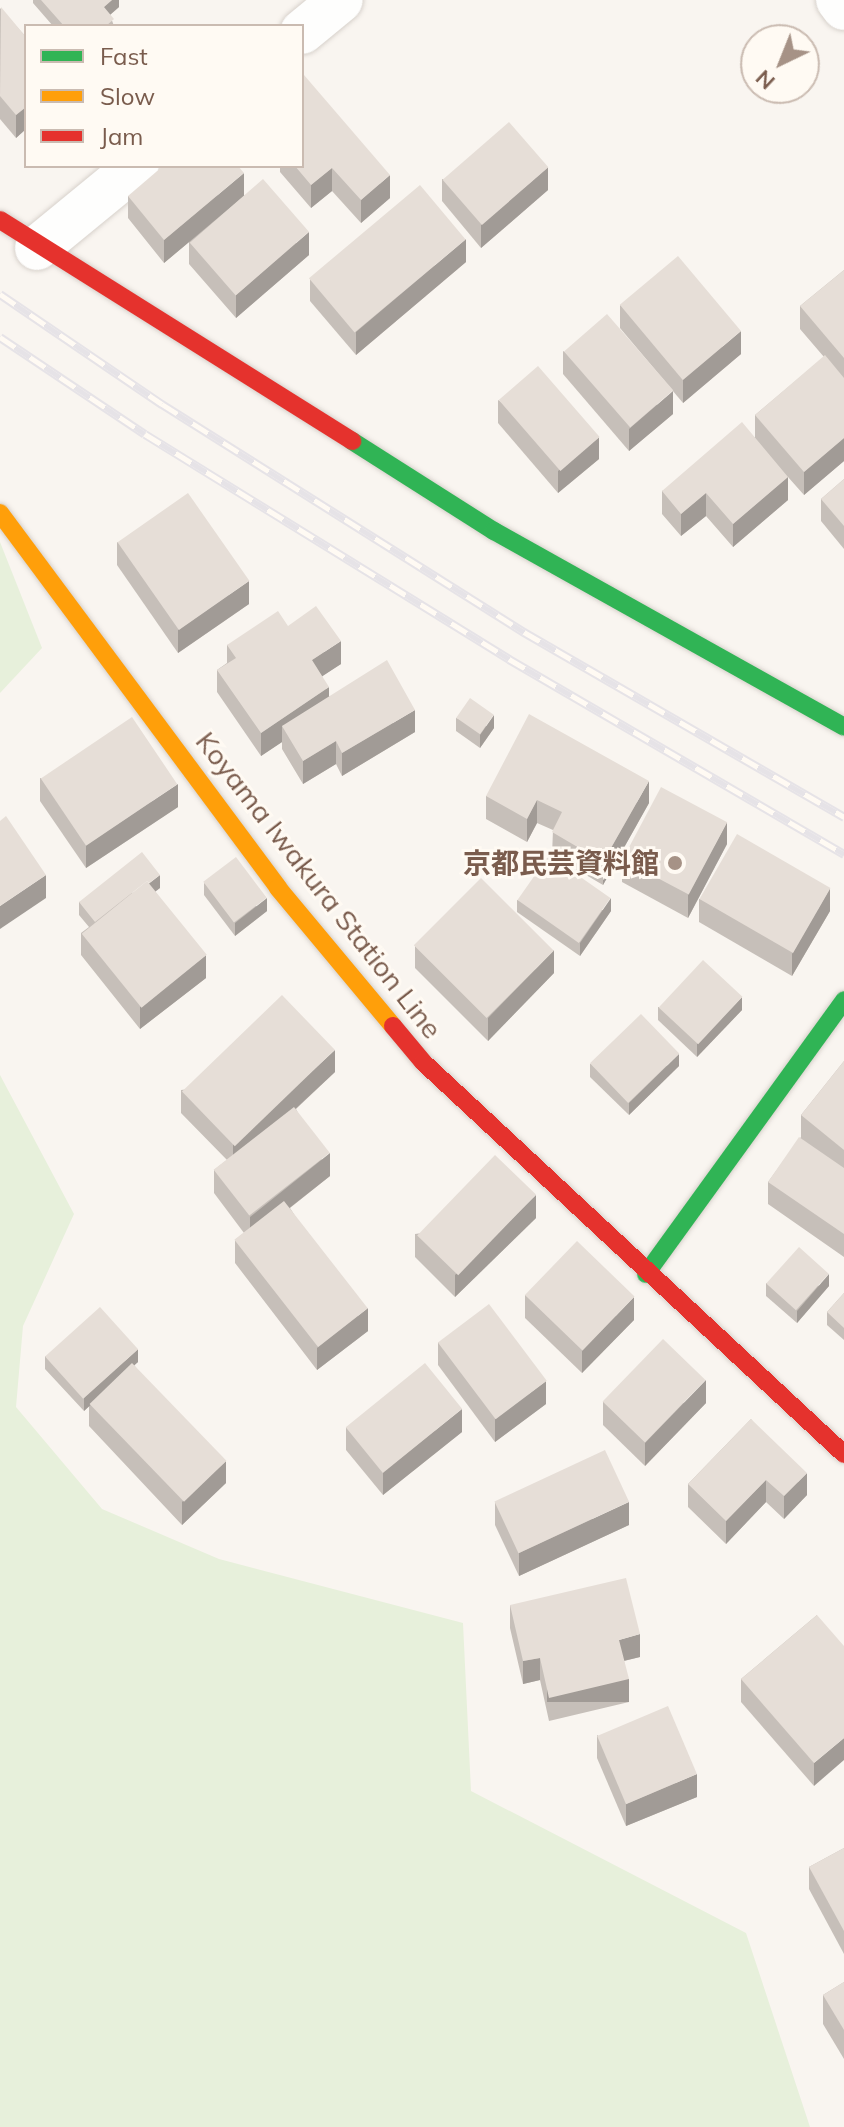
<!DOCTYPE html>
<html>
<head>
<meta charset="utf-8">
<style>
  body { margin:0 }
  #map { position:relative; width:844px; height:2127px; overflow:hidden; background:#f9f5f0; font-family:Mulish,"Noto Sans JP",sans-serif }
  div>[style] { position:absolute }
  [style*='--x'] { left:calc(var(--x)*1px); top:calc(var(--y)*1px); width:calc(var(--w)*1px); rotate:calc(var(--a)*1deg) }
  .green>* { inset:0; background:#e7f0db }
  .roads { filter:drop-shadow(0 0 2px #d7d1cb) drop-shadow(0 0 2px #d7d1cb) }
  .street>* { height:44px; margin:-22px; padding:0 22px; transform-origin:22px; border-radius:22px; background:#fefefd }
  .fast>* { height:18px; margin:-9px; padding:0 9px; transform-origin:9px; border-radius:9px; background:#30b455 }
  .slow>* { height:18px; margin:-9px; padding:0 9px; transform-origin:9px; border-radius:9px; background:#ff9f0a }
  .jam>* { height:18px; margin:-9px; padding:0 9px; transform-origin:9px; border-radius:9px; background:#e5322d }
  .rail>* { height:9px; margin-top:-4.5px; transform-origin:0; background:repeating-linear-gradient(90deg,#fffaf3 0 18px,#e6e3e7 0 36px); box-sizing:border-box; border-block:2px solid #e6e3e7 }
  .wall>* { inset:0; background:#c6bfb9 }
  .shaded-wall>* { inset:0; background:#a19b96; transform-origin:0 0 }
  .building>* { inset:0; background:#e6ded7; transform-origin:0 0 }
  .dots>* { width:22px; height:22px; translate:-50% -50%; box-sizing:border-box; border:4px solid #fffaf3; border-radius:50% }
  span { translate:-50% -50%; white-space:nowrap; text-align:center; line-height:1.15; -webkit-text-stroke:6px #fffaf3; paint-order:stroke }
  .poi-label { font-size:28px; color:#7a5c4d; font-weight:700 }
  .right { translate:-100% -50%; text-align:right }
  .street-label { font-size:28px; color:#7a5c4d }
  .legend { position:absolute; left:24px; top:24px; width:280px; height:144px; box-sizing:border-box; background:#fffaf3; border:2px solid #cabbb1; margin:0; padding:10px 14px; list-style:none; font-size:24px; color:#7a5c4d }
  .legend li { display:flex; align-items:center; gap:16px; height:40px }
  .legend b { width:40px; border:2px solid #cabbb1 }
  .north { position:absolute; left:740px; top:24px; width:80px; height:80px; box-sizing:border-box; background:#fffaf3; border:2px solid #cabbb1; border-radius:50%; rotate:223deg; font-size:22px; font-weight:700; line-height:32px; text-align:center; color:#7a5c4d }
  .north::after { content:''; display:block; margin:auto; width:28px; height:36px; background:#a69286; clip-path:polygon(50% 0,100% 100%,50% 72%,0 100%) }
</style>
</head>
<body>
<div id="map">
  <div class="green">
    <i style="clip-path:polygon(0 542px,42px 648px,0 693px)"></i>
    <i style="clip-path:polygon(0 1075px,74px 1214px,23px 1326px,16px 1407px,102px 1509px,219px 1559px,463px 1623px,471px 1791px,746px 1933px,810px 2127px,0 2127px)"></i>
  </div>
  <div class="roads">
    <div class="street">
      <i style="--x:838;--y:0;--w:10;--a:53"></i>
      <i style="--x:302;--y:32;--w:50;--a:-39.4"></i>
      <i style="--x:37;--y:248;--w:129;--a:-39.4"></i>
    </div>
    <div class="fast">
      <i style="--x:352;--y:441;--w:168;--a:32.4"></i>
      <i style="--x:494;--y:531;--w:401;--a:29.2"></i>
      <i style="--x:646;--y:1274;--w:338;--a:-54.1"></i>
    </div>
    <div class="slow">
      <i style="--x:0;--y:513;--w:467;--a:53.4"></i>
      <i style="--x:278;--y:888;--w:180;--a:50.2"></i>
    </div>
    <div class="jam">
      <i style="--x:0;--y:220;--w:416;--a:32.1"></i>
      <i style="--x:393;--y:1026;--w:47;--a:50.2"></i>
      <i style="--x:423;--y:1062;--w:575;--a:42.96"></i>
    </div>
  </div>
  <div class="rail">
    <i style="--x:0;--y:294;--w:196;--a:34.2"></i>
    <i style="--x:162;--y:404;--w:428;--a:32.2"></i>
    <i style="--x:524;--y:632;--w:370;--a:30"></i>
    <i style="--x:0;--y:337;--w:174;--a:33.8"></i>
    <i style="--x:145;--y:434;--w:428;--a:31.7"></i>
    <i style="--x:509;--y:659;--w:388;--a:30.2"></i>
  </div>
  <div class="wall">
    <i style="clip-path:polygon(33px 0,119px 0,119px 7px,110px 15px,114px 26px,53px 26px,33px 3px)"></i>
    <i style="clip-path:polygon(0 8px,26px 37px,26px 129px,16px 138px,0 119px)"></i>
    <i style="clip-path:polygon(302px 76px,390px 198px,361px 223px,332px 191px,311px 208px,280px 172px,280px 166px,302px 166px)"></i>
    <i style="clip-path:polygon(442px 179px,548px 190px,481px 248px,442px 201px)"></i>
    <i style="clip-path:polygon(244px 195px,309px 255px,236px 318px,189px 264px,189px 242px,164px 263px,128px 218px,128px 196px)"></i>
    <i style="clip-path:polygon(466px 262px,356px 355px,310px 301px,310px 279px)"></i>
    <i style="clip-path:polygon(844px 270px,844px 461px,804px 495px,788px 477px,788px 500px,733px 547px,706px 516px,681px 536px,662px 514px,662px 491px,755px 437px,755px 415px,824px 357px,800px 329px,800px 306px)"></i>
    <i style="clip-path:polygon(620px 305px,741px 354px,683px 403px,620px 328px)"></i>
    <i style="clip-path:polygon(563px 351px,673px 414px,629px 451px,563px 374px)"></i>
    <i style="clip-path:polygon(498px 400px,599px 459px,558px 493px,498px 423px)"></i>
    <i style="clip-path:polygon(844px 479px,844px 549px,821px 521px,821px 499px)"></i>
    <i style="clip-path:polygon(117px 542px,249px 604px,178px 653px,117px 565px)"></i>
    <i style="clip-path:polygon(288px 626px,341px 664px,322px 676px,329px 696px,415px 732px,342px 776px,336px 764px,303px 784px,282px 749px,282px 742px,261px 756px,217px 692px,217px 670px,227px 663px,227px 645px)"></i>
    <i style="clip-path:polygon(456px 718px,494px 728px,480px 748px,456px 731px)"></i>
    <i style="clip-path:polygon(40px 778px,178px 807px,86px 868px,40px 801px)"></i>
    <i style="clip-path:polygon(486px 796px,649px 803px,603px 885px,552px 855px,553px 830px,537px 823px,527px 842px,486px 819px)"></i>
    <i style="clip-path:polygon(727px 844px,688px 918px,622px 882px,622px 859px)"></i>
    <i style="clip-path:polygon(204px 883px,267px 911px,235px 936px,204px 895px)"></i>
    <i style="clip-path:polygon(160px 888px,155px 891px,206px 978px,140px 1029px,81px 955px,81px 933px,89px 927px,79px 915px,79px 902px)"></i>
    <i style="clip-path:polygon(699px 899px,830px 911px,792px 976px,699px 922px)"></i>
    <i style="clip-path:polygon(517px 900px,611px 911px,580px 956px,517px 912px)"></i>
    <i style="clip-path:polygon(415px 946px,554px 973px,488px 1041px,415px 968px)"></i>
    <i style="clip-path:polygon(658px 1007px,742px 1010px,697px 1057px,658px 1020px)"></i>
    <i style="clip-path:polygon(844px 1061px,844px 1257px,768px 1204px,768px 1182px,801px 1137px,801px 1115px)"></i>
    <i style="clip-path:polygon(590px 1064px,679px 1066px,629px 1115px,590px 1077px)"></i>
    <i style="clip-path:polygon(335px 1072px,296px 1109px,330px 1176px,290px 1208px,368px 1331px,317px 1370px,235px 1263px,235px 1240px,244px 1233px,214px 1193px,214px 1170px,227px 1160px,181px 1113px,181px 1090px)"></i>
    <i style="clip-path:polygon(536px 1218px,455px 1297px,415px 1257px,415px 1234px)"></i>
    <i style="clip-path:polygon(766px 1283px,829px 1286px,797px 1323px,766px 1296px)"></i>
    <i style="clip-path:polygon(844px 1293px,844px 1340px,827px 1325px,827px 1312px)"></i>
    <i style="clip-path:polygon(525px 1295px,634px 1320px,582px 1373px,525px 1318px)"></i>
    <i style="clip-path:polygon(438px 1342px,546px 1404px,495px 1442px,438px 1365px)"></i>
    <i style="clip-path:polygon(45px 1356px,138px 1362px,134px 1365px,226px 1483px,182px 1525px,89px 1426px,89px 1406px,84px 1411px,45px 1369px)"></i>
    <i style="clip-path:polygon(603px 1402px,706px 1403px,645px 1466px,603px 1425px)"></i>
    <i style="clip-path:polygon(751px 1419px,807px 1495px,784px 1519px,766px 1502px,726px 1544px,688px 1507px,688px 1484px)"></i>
    <i style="clip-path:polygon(346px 1427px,462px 1432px,383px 1495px,346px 1450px)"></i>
    <i style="clip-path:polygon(495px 1502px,629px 1525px,519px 1576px,495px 1525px)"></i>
    <i style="clip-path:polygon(510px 1605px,640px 1657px,624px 1661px,629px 1702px,549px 1721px,540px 1680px,523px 1684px,510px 1628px)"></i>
    <i style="clip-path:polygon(817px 1615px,814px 1786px,741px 1702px,741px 1679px)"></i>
    <i style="clip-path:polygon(597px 1735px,697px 1797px,626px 1826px,597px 1758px)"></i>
    <i style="clip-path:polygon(844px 1848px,844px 1954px,809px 1889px,809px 1867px)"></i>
    <i style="clip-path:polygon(844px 1982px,844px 2059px,823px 2024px,823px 1995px)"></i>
  </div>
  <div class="shaded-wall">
    <i style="clip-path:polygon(112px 0,119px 0,119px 7px,104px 20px,104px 7px)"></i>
    <i style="clip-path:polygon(26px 107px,26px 129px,16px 138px,16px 115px)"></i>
    <i style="clip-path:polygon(548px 167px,548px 190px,481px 248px,481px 225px)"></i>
    <i style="clip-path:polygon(332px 168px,332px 191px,311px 208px,311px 185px)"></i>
    <i style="clip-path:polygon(244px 173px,244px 196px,164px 263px,164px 240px)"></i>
    <i style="clip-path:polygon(390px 175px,390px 198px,361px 223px,361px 200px)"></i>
    <i style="clip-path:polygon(309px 232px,309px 255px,236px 318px,236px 295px)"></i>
    <i style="clip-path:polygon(466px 239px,466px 262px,356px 355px,356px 332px)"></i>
    <i style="clip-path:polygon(741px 331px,741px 354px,683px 403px,683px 380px)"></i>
    <i style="clip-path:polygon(673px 391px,673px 414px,629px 451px,629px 429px)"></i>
    <i style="clip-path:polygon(599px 437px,599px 459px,558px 493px,558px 471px)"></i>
    <i style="clip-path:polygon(844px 438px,844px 461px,804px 495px,804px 472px)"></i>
    <i style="clip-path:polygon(788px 477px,788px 500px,733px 547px,733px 524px)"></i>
    <i style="clip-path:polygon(706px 493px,706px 516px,681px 536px,681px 514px)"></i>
    <i style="clip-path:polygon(249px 581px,249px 604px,178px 653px,178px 630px)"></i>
    <i style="clip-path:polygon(341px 641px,341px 664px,312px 683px,312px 660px)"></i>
    <i style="clip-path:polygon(329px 687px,329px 710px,282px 726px,282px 742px,261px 756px,261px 733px)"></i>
    <i style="clip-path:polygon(415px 710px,415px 732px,342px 776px,342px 753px)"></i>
    <i style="clip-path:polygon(494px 715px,494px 728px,480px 748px,480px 735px)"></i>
    <i style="clip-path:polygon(336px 741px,336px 764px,303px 784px,303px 761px)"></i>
    <i style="clip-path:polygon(649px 781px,649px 803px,603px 885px,603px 862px)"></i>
    <i style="clip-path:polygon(178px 784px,178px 807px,86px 868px,86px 845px)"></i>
    <i style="clip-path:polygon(537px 800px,537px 823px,527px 842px,527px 819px)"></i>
    <i style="clip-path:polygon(727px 822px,727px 844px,688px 918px,688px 895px)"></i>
    <i style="clip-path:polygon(46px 875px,46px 898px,0 929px,0 906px)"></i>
    <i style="clip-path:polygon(160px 875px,160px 888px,97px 937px,97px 924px)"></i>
    <i style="clip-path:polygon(830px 888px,830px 911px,792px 976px,792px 954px)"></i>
    <i style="clip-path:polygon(267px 898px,267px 911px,235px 936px,235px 923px)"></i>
    <i style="clip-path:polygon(611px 898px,611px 911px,580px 956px,580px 943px)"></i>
    <i style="clip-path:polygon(554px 950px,554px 973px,488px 1041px,488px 1018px)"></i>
    <i style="clip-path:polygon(206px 955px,206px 978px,140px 1029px,140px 1007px)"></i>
    <i style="clip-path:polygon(742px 997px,742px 1010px,697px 1057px,697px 1044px)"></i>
    <i style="clip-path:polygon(335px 1050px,335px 1072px,233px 1167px,233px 1144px)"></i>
    <i style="clip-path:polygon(679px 1054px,679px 1066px,629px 1115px,629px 1103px)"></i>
    <i style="clip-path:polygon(330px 1153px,330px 1176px,250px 1239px,250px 1217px)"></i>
    <i style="clip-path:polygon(536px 1195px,536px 1218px,455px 1297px,455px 1275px)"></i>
    <i style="clip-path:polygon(829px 1274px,829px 1286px,797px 1323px,797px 1311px)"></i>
    <i style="clip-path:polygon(634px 1297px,634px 1320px,582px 1373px,582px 1351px)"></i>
    <i style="clip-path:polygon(368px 1308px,368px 1331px,317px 1370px,317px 1348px)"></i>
    <i style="clip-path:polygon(138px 1349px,138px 1362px,84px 1411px,84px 1398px)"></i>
    <i style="clip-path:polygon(706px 1380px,706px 1403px,645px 1466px,645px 1443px)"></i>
    <i style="clip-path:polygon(546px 1381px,546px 1404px,495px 1442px,495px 1419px)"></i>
    <i style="clip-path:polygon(462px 1409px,462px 1432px,383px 1495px,383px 1472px)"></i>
    <i style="clip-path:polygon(226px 1461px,226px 1483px,182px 1525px,182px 1502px)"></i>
    <i style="clip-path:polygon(807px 1473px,807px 1495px,784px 1519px,784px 1496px)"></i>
    <i style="clip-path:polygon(766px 1480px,766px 1502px,726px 1544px,726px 1521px)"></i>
    <i style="clip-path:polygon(629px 1502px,629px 1525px,519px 1576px,519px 1553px)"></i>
    <i style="clip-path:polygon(640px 1634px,640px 1657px,619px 1662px,619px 1640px)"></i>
    <i style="clip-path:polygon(540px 1658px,540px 1680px,523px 1684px,523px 1661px)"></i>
    <i style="left:629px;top:1679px;width:23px;height:82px;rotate:90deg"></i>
    <i style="clip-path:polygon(844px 1738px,844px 1760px,814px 1786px,814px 1763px)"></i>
    <i style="clip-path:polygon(697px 1774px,697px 1797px,626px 1826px,626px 1804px)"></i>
  </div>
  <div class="building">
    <i style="clip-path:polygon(41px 0,112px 0,104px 7px,114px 19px,106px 26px,64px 26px)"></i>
    <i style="clip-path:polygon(1px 7px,26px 37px,26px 107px,16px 115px,0 96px)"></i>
    <i style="clip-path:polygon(304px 75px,390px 175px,361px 200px,332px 168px,311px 185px,295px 166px,302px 166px,302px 76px)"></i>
    <i style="left:509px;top:122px;width:60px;height:88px;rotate:49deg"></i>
    <i style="clip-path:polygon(163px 166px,238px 166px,244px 173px,164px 240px,128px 196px)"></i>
    <i style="left:263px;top:179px;width:70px;height:97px;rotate:49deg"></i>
    <i style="left:420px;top:185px;width:71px;height:145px;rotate:50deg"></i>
    <i style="left:678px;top:256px;width:98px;height:76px;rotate:50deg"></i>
    <i style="clip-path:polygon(844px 270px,844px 358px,800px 306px)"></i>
    <i style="left:607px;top:314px;width:101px;height:57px;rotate:49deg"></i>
    <i style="clip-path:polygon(825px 355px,844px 378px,844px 438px,804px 472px,755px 415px)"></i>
    <i style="left:538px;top:366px;width:94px;height:52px;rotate:49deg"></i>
    <i style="clip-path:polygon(742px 422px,788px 477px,733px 524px,706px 493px,681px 514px,662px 491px)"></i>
    <i style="clip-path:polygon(844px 479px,844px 526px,821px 499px)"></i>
    <i style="left:188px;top:493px;width:107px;height:86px;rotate:55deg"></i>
    <i style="clip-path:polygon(316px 606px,341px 641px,312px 660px,329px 687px,261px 733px,217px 670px,236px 658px,227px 645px,278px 611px,288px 626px)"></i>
    <i style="clip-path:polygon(387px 660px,415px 710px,342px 753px,336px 741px,303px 761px,282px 726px)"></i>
    <i style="left:470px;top:698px;width:29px;height:24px;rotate:35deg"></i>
    <i style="clip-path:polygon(529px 714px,649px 781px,603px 862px,552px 832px,562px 812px,537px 800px,527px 819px,486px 796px)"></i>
    <i style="left:132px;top:717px;width:81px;height:110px;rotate:56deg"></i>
    <i style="left:661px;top:787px;width:75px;height:82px;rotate:28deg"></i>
    <i style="clip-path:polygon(6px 816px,46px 875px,0 906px,0 821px)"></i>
    <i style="left:737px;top:834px;width:108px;height:75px;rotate:30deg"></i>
    <i style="clip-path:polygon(142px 852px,160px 875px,149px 883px,147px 881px,95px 922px,79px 902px)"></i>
    <i style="left:549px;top:855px;width:75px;height:55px;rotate:35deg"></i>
    <i style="left:236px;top:857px;width:51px;height:41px;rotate:53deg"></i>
    <i style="left:481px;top:878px;width:103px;height:95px;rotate:45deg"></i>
    <i style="left:147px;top:881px;width:95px;height:84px;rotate:51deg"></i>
    <i style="left:703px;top:960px;width:54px;height:65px;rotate:43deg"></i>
    <i style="left:282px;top:995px;width:76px;height:139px;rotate:46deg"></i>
    <i style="left:641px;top:1014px;width:55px;height:71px;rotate:46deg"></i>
    <i style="clip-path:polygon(844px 1061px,844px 1150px,801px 1115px)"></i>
    <i style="left:294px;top:1107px;width:58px;height:102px;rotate:52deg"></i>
    <i style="clip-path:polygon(799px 1137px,844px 1168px,844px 1234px,768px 1182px)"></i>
    <i style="left:495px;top:1155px;width:57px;height:112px;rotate:44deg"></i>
    <i style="left:284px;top:1201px;width:136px;height:63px;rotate:52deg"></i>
    <i style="left:577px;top:1241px;width:80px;height:75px;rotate:44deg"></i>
    <i style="left:799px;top:1247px;width:40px;height:49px;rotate:42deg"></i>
    <i style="clip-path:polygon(844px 1293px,844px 1328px,827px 1312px)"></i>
    <i style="left:489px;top:1304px;width:96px;height:64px;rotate:53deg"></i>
    <i style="left:100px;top:1307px;width:57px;height:74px;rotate:48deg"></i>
    <i style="left:663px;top:1339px;width:59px;height:87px;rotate:44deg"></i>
    <i style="left:132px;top:1363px;width:136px;height:59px;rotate:46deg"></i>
    <i style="left:425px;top:1363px;width:59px;height:102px;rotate:51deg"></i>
    <i style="clip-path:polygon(751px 1419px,807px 1473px,784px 1496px,766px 1480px,726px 1521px,688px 1484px)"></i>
    <i style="left:605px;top:1450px;width:57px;height:122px;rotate:65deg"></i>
    <i style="clip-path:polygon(626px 1578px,640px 1634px,619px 1640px,629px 1679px,549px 1698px,540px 1658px,523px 1661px,510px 1605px)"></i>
    <i style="clip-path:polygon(817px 1615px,844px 1646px,844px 1738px,814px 1763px,741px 1679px)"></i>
    <i style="left:668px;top:1706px;width:74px;height:77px;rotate:67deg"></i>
    <i style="clip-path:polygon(844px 1848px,844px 1931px,809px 1867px)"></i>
    <i style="clip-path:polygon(844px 1982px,844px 2030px,823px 1995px)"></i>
  </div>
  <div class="dots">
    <i style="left:675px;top:863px;background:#a69286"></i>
  </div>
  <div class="poi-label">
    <span class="right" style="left:659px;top:863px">京都民芸資料館</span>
  </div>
  <div class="street-label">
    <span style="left:319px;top:885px;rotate:52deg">Koyama Iwakura Station Line</span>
  </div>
  <ul class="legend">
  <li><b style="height:10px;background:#30b455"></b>Fast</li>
  <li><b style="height:10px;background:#ff9f0a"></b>Slow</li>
  <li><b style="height:10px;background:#e5322d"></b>Jam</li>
  </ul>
  <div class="north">N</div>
</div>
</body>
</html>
